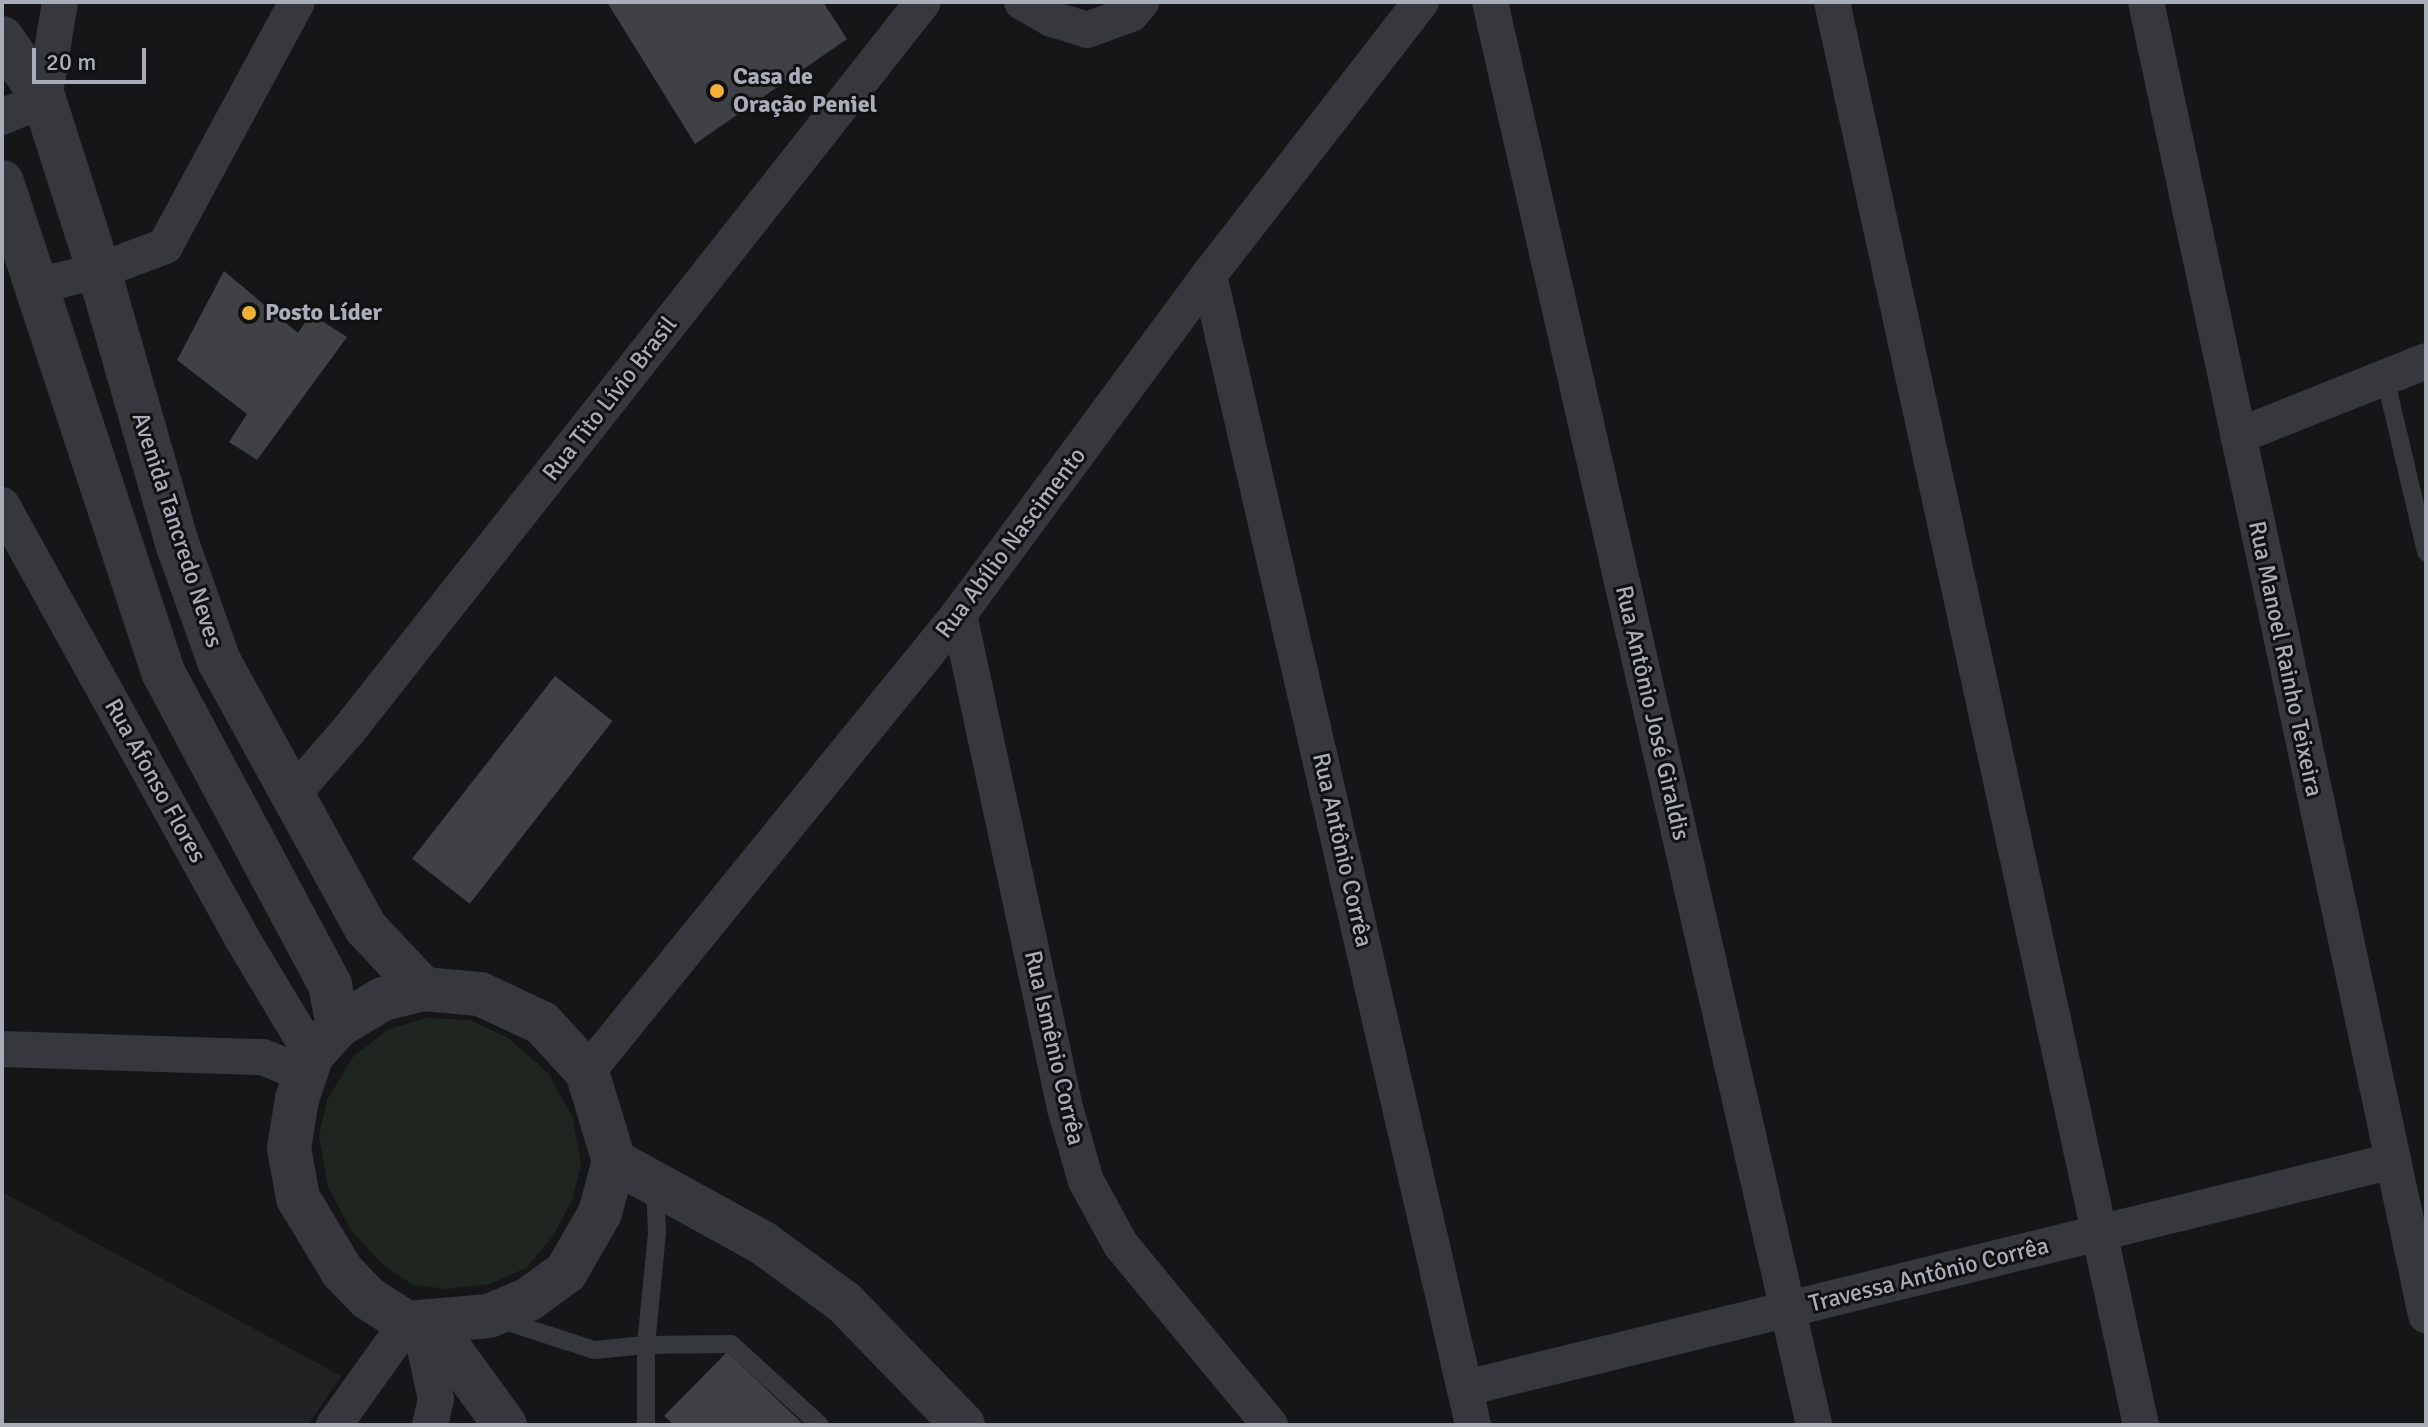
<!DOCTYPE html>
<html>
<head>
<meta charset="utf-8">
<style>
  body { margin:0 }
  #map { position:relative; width:2428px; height:1427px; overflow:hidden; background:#161618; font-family:Signika,sans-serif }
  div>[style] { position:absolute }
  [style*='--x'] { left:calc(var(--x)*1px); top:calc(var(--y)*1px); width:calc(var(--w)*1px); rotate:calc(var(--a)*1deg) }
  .built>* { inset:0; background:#222225 }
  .green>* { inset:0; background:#1e261f }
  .building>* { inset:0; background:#404145; transform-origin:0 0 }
  .service>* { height:18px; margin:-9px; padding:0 9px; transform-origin:9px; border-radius:9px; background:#37383d }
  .minor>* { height:36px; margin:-18px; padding:0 18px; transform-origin:18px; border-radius:18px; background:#37383d }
  .tertiary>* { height:44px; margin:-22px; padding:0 22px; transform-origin:22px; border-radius:22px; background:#37383d }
  .dots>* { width:22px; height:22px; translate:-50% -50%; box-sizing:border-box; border:4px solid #111113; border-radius:50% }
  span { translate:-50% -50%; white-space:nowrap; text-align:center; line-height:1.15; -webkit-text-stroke:6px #111113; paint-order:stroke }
  .poi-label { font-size:24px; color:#a8adb8; font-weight:700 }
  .left { translate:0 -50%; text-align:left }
  .street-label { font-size:24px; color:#a8adb8 }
  .frame { position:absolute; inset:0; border:4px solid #a8adb8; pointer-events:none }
  .scale { position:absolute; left:32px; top:48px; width:114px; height:36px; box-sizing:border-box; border:4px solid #a8adb8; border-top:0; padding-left:10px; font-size:24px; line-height:28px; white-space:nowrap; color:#a8adb8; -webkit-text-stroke:6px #111113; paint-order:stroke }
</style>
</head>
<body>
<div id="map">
  <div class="built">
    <i style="clip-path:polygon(2px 1192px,341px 1376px,308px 1425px,2px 1425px)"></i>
  </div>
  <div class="green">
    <i style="clip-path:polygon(425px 1018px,470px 1020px,508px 1038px,548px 1073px,573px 1118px,581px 1165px,572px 1200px,553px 1236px,526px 1268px,490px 1284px,447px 1289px,413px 1285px,383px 1265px,351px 1230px,328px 1187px,319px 1137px,327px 1100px,353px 1057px,387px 1030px)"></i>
  </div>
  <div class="building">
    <i style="clip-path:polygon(607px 2px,823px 2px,847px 39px,695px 144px)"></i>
    <i style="clip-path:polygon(224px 271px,298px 333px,311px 314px,347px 337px,257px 460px,229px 442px,247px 414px,177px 360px)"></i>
    <i style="left:555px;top:676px;width:73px;height:232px;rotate:38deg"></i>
    <i style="clip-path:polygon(727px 1352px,804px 1425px,674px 1425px,664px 1416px)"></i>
  </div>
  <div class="service">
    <i style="--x:2385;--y:377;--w:180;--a:76.8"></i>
    <i style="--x:499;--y:1319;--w:100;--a:18.1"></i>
    <i style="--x:594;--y:1350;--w:52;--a:-5.5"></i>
    <i style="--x:646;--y:1345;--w:85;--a:-0.7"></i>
    <i style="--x:731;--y:1344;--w:120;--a:42.3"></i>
    <i style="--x:646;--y:1425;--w:80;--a:-90"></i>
    <i style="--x:646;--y:1345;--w:113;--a:-84.4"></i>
    <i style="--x:657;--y:1233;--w:48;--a:-92.4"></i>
  </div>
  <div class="minor">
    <i style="--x:1022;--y:2;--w:34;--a:30"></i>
    <i style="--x:1052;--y:19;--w:37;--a:17"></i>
    <i style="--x:1087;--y:30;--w:47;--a:-20"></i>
    <i style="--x:1131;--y:14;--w:16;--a:-50"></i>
    <i style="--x:1490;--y:2;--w:1459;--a:77.17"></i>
    <i style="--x:1832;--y:2;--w:1456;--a:77.75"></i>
    <i style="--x:2146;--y:2;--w:1343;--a:77.96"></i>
    <i style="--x:2;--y:117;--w:46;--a:-23.2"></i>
    <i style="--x:44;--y:99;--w:98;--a:-80.6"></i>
    <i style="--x:1209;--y:275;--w:1180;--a:77.07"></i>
    <i style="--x:35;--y:286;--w:66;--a:-13.2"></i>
    <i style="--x:99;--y:271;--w:71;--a:-20.7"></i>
    <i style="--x:165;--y:246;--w:277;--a:-61.6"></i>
    <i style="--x:2238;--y:436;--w:202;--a:-21.7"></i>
    <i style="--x:2;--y:505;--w:497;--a:61"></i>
    <i style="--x:243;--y:940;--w:134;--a:59"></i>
    <i style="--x:959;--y:614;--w:505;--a:77.89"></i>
    <i style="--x:1065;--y:1108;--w:76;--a:74"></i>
    <i style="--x:1086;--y:1181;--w:73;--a:61.3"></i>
    <i style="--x:1121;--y:1245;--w:234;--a:50.4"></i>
    <i style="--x:293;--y:794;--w:84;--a:-48.9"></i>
    <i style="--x:348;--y:731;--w:928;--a:-51.74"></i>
    <i style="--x:2;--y:1049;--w:261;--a:1.8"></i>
    <i style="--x:263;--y:1057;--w:44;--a:22.5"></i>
    <i style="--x:587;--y:1072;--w:590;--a:-50.92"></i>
    <i style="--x:959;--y:614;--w:421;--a:-53.6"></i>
    <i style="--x:1209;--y:275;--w:346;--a:-52.2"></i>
    <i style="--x:419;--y:1322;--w:79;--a:77.6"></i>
    <i style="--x:436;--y:1399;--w:27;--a:103"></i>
    <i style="--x:1466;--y:1388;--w:954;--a:-13.76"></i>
    <i style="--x:334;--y:1425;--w:125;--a:-54.4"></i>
  </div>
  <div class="tertiary">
    <i style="--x:2;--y:38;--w:74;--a:55.5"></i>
    <i style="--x:44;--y:99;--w:181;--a:72.3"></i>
    <i style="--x:99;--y:271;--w:283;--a:74"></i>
    <i style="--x:177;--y:543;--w:125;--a:70.4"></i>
    <i style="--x:219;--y:661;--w:305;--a:61.2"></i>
    <i style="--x:366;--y:928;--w:83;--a:46.9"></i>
    <i style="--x:2;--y:182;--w:516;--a:71.81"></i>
    <i style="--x:163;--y:672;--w:355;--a:61.9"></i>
    <i style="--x:330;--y:985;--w:42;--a:79"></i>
    <i style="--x:423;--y:989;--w:57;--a:5"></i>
    <i style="--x:480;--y:994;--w:68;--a:25.1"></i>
    <i style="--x:542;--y:1023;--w:67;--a:47.4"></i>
    <i style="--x:587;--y:1072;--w:93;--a:73.1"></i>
    <i style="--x:614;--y:1161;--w:54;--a:105.1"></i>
    <i style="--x:600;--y:1213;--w:68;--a:120"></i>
    <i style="--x:566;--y:1272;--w:46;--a:143.9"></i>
    <i style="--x:529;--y:1299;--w:43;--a:157"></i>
    <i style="--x:489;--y:1316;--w:82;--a:175.1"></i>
    <i style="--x:407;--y:1323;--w:46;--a:-147.3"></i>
    <i style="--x:368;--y:1298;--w:37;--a:-134"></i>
    <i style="--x:342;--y:1271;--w:85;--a:-121.1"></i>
    <i style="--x:298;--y:1198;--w:51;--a:-100.2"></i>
    <i style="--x:289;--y:1148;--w:50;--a:-80.7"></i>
    <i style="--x:297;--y:1099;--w:46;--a:-71.2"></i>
    <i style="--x:312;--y:1055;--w:39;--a:-48"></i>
    <i style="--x:338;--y:1026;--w:52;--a:-31"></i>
    <i style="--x:383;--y:999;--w:41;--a:-14"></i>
    <i style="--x:614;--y:1161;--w:170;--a:28.8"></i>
    <i style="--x:763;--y:1243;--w:100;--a:36.1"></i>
    <i style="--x:844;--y:1302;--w:171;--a:45.9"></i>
    <i style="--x:430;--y:1322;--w:127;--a:53.9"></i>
  </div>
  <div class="dots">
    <i style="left:717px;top:91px;background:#f2b134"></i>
    <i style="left:249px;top:313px;background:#f2b134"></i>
  </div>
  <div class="poi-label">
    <span class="left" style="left:733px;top:91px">Casa de<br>Oração Peniel</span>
    <span class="left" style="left:265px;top:313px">Posto Líder</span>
  </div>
  <div class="street-label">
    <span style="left:610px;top:399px;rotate:-52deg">Rua Tito Lívio Brasil</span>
    <span style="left:177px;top:530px;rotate:72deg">Avenida Tancredo Neves</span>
    <span style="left:1011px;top:543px;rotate:-53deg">Rua Abílio Nascimento</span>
    <span style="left:2285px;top:659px;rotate:78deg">Rua Manoel Rainho Teixeira</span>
    <span style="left:1652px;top:713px;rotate:77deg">Rua Antônio José Giraldis</span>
    <span style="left:155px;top:781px;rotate:61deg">Rua Afonso Flores</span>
    <span style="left:1342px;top:850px;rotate:77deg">Rua Antônio Corrêa</span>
    <span style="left:1054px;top:1048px;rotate:77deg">Rua Ismênio Corrêa</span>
    <span style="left:1929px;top:1275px;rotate:-14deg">Travessa Antônio Corrêa</span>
  </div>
  <div class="frame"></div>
  <div class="scale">20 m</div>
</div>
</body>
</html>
